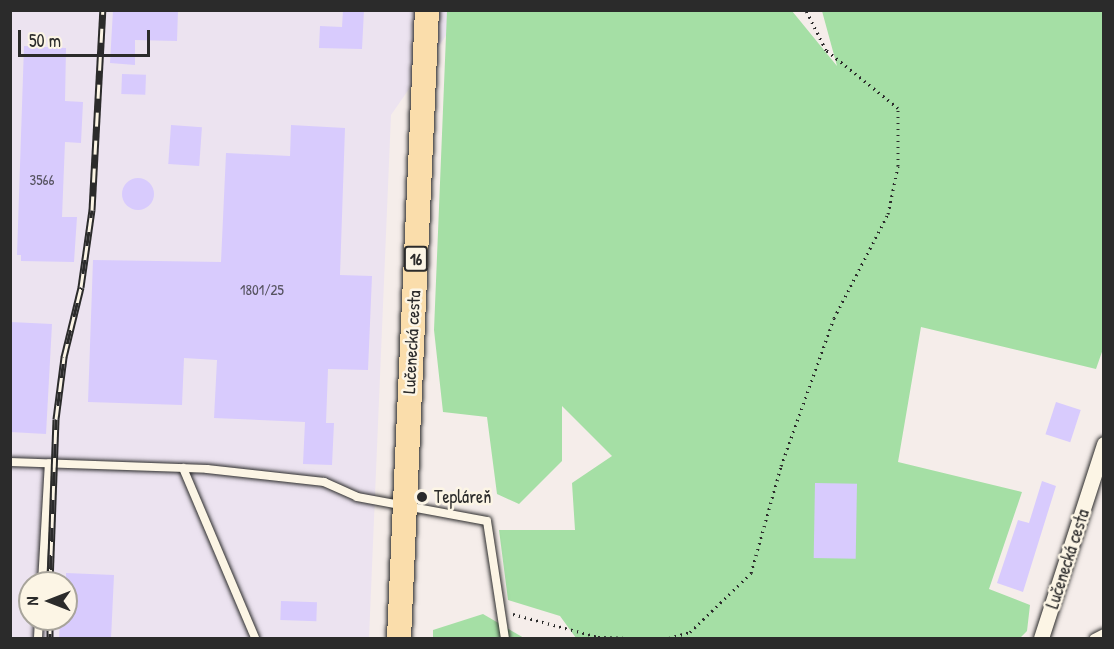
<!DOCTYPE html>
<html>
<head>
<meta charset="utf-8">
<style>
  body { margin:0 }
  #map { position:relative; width:1114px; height:649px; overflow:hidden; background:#f5edea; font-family:"Patrick Hand",sans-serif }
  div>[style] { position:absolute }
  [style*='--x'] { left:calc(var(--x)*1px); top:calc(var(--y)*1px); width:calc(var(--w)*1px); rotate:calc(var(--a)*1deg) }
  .built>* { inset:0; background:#ece3f0 }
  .green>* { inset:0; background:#a5dfa5 }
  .building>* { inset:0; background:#d8cbfd; transform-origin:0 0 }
  .round { border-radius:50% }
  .path>* { height:3px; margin-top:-1.5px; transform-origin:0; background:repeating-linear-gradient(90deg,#2b2b2b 0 1.5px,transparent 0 6px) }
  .roads { filter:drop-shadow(0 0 2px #2b2b2b) drop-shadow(0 0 2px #2b2b2b) }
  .service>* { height:8px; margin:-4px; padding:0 4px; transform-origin:4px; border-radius:4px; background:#fcf5e5 }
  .minor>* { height:15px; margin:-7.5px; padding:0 7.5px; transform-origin:7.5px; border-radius:7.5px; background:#fcf5e5 }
  .primary>* { height:24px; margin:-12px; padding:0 12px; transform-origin:12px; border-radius:12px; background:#faddab }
  .rail>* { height:7px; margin-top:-3.5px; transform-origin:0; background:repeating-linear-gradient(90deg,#fcf5e5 0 14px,#2b2b2b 0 28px); box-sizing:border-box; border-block:2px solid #2b2b2b }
  .dots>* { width:16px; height:16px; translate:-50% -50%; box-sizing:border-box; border:3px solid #fcf5e5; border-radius:50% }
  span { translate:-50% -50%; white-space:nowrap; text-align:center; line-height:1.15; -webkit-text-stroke:5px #fcf5e5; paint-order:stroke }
  .number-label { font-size:15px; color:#565360 }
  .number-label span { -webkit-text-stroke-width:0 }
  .shield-label span { padding:2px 4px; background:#fcf5e5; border:2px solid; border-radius:4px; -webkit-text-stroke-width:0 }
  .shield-label { font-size:16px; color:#2b2b2b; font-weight:700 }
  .street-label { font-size:18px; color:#2b2b2b }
  .poi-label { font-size:18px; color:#2b2b2b }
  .left { translate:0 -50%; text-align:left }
  .frame { position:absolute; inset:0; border:12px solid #2b2b2b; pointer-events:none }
  .north { position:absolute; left:18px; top:571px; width:60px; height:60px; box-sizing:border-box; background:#fcf5e5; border:2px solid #a8a49b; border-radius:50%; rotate:270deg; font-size:16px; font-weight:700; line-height:24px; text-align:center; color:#2b2b2b }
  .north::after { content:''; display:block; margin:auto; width:21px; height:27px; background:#2b2b2b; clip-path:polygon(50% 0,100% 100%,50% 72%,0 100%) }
  .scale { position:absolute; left:18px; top:30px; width:132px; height:27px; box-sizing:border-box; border:3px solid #2b2b2b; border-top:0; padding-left:8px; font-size:18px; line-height:21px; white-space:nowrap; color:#2b2b2b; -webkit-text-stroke:4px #fcf5e5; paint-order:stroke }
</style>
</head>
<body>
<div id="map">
  <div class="built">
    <i style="clip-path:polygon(evenodd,10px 11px,463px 11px,391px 115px,369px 638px,11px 638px,10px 11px,30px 583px,66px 583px,66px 619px,30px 619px,30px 583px)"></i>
  </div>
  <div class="green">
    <i style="clip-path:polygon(447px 11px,792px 11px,837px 66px,822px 11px,1103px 11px,1104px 346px,1096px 369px,921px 327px,898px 462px,1022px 492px,989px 589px,1030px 605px,1027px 631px,1020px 638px,576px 638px,560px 616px,508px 600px,499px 530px,575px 530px,572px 483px,612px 456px,562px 406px,562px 461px,519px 504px,497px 494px,487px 417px,443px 412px,434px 330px)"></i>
    <i style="clip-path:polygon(483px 614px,524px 638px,433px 638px,433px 630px)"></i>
  </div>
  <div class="building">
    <i style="clip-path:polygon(113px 10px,178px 10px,177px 41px,135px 40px,135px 65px,110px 63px)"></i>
    <i style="clip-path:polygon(343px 10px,364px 10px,362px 49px,319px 48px,320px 26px,342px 27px)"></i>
    <i style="clip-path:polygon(24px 46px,66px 48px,65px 101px,83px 102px,81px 143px,65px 142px,62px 217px,77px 217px,74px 262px,21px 261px,21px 255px,17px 255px)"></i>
    <i style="left:122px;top:74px;width:24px;height:20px;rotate:2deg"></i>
    <i style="left:171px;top:125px;width:31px;height:39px;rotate:4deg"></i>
    <i style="clip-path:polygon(291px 125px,345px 128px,340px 275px,372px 276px,368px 370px,328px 369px,326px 423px,334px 423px,332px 465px,303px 464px,305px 422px,214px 418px,217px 360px,184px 358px,182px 405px,88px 402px,93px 260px,221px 262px,226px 153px,290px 156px)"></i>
    <i class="round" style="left:122px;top:178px;width:32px;height:32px"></i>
    <i style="clip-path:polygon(10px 322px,52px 324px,46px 434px,10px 432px)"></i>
    <i style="left:1056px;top:402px;width:26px;height:34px;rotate:18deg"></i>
    <i style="clip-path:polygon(1042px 481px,1056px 486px,1023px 592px,997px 583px,1018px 520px,1029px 523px)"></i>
    <i style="left:815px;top:483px;width:42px;height:75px;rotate:1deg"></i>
    <i style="clip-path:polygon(66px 573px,114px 575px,111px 639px,59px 639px,60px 619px,66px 619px)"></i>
    <i style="left:281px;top:601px;width:36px;height:19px;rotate:2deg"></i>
  </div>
  <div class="path">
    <i style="--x:513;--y:614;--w:88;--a:15.1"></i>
    <i style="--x:598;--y:637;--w:25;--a:2"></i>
    <i style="--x:669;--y:638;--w:22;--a:-16"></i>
    <i style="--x:690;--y:632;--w:85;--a:-44"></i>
    <i style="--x:751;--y:573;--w:111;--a:-74.3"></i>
    <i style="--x:781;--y:466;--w:157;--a:-70.3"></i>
    <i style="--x:834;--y:318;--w:117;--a:-62.6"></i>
    <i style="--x:888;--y:214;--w:49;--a:-78.2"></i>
    <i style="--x:898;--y:166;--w:58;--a:-90"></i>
    <i style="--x:898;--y:108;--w:92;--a:-141.1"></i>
    <i style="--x:826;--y:50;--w:45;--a:-116.6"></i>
  </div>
  <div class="roads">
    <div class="service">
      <i style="--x:10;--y:462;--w:197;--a:2"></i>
      <i style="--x:207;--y:469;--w:118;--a:6.3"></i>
      <i style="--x:324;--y:482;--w:36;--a:24"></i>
      <i style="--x:357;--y:497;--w:132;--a:10.5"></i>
      <i style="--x:487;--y:521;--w:118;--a:81.3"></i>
      <i style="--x:183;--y:468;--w:185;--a:67"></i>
      <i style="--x:42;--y:583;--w:120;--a:-86.7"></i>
      <i style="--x:38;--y:638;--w:19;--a:-87"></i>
      <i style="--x:1094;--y:638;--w:11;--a:-27"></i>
    </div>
    <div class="minor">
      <i style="--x:1041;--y:638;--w:204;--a:-72"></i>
    </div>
    <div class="primary">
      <i style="--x:399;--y:638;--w:629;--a:-87.45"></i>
    </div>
  </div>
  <div class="rail">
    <i style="--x:50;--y:583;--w:164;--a:-87.9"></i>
    <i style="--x:56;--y:419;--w:63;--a:-82.6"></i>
    <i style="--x:64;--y:357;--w:72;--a:-76.3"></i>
    <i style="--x:81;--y:287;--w:78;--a:-81.9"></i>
    <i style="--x:92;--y:210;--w:200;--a:-86.9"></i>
    <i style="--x:50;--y:619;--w:19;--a:90"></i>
  </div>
  <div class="dots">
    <i style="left:422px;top:497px;background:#2b2b2b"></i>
  </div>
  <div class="number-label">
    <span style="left:42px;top:180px">3566</span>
    <span style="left:262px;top:290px">1801/25</span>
  </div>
  <div class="shield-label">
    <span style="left:416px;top:259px">16</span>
  </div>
  <div class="street-label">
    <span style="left:412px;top:342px;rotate:-87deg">Lučenecká cesta</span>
    <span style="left:1068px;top:559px;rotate:-72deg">Lučenecká cesta</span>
  </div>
  <div class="poi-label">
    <span class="left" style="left:434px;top:497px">Tepláreň</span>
  </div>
  <div class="frame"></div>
  <div class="north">N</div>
  <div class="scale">50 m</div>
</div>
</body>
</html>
